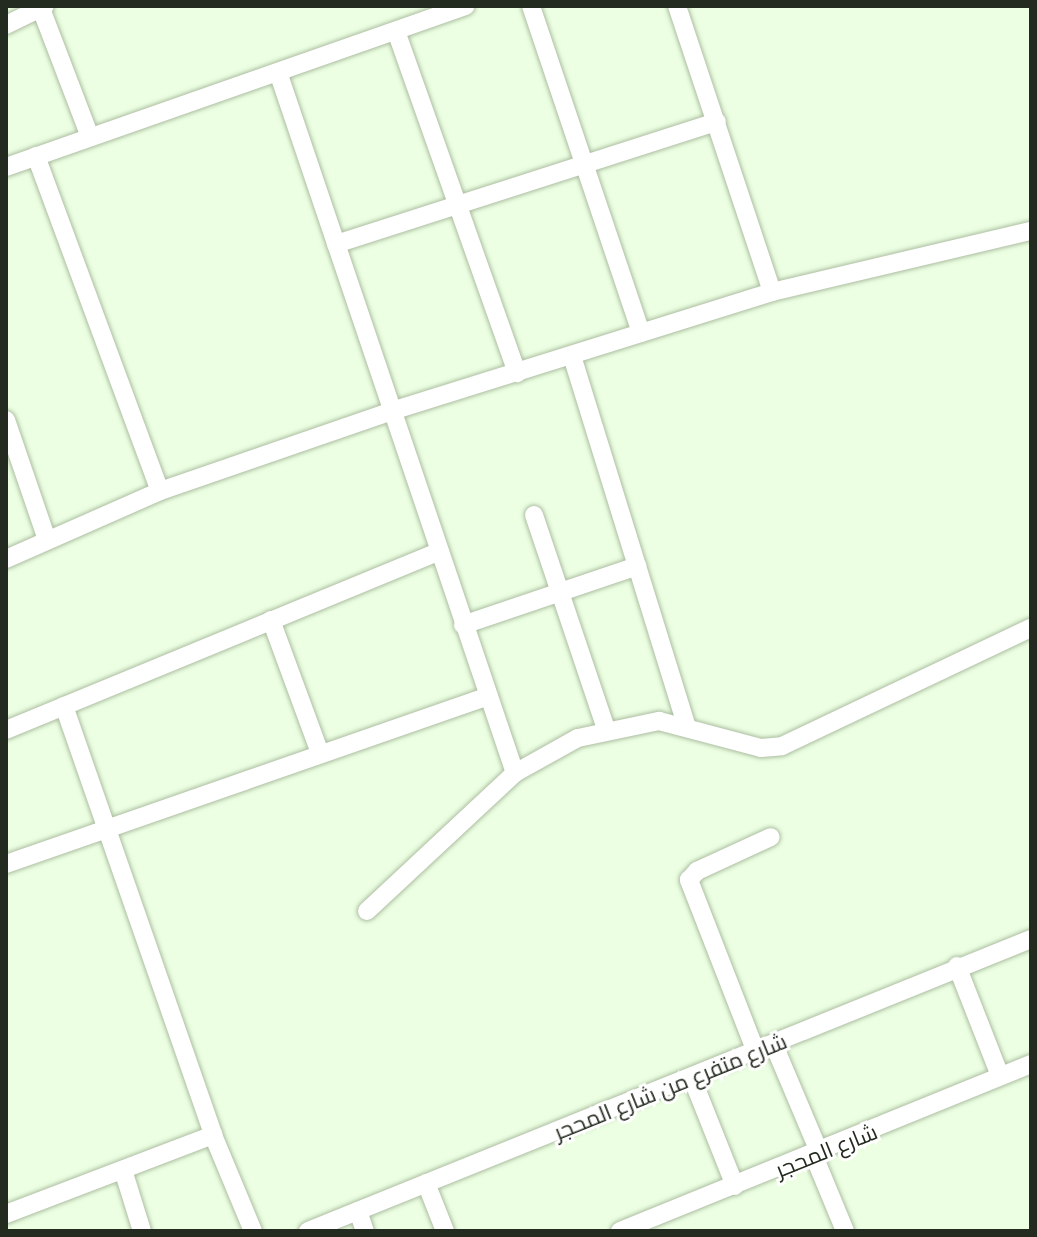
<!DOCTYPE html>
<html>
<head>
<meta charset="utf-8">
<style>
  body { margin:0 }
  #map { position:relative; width:1037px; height:1237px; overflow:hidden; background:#ecffe2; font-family:"IBM Plex Sans",Cairo,sans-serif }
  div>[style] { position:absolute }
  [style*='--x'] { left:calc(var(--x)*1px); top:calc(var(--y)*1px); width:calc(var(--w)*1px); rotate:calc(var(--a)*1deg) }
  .roads { filter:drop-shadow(0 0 2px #adbea2) drop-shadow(0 0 2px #adbea2) }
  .minor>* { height:18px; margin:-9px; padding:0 9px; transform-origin:9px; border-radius:9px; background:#fff }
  span { translate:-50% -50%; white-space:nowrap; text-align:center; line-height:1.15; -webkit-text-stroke:6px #fff; paint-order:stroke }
  .street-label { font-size:22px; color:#232a1f }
  .frame { position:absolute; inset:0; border:8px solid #232a1f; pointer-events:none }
</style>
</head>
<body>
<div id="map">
  <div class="roads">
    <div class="minor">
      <i style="--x:40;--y:6;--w:140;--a:69.1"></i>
      <i style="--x:531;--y:6;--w:345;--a:71.4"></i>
      <i style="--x:677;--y:6;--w:301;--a:71.6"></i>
      <i style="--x:6;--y:25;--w:43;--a:-26"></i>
      <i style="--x:396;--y:31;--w:363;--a:70.5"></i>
      <i style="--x:278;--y:72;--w:740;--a:71.32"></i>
      <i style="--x:36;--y:156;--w:357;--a:69.7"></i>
      <i style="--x:6;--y:167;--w:487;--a:-19.3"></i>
      <i style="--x:336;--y:244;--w:400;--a:-17.8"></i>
      <i style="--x:572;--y:356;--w:386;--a:72.8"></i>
      <i style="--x:6;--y:420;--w:127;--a:71.1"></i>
      <i style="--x:534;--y:515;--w:226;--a:71.4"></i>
      <i style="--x:6;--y:559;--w:168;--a:-23.8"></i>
      <i style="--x:160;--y:491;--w:245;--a:-19"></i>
      <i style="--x:392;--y:411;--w:398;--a:-17.4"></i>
      <i style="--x:772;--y:292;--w:266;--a:-13.3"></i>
      <i style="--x:271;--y:620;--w:142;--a:69.8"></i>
      <i style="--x:463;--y:625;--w:184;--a:-18.7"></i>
      <i style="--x:64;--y:706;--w:454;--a:70.8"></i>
      <i style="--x:213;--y:1135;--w:104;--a:67.4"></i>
      <i style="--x:6;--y:730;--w:469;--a:-22.4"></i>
      <i style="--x:6;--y:864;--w:511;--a:-19.18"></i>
      <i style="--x:367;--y:911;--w:202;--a:-43"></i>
      <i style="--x:515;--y:773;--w:72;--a:-29.1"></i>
      <i style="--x:578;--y:738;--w:83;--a:-11.9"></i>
      <i style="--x:659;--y:721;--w:106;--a:14.8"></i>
      <i style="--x:761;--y:748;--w:21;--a:-5"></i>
      <i style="--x:782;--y:746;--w:276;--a:-25.4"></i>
      <i style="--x:957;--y:966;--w:118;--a:68.6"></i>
      <i style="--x:774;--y:1045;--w:118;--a:67.1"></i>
      <i style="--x:756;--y:1052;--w:185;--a:-111.3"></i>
      <i style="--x:689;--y:880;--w:12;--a:-48"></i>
      <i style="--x:697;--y:871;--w:81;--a:-24.7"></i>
      <i style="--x:692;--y:1078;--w:116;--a:68.3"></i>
      <i style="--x:814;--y:1156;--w:81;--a:67.5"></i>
      <i style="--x:123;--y:1170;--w:64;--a:72.7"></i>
      <i style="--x:426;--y:1183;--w:52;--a:68.4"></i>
      <i style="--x:358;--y:1211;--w:21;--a:71"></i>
      <i style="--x:6;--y:1214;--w:222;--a:-20.9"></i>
      <i style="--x:308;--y:1231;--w:780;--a:-21.99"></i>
      <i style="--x:620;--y:1231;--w:444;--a:-22.1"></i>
    </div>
  </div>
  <div class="street-label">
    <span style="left:670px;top:1086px;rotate:-22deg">شارع متفرع من شارع المحجر</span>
    <span style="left:826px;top:1150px;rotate:-22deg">شارع المحجر</span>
  </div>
  <div class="frame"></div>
</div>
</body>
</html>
